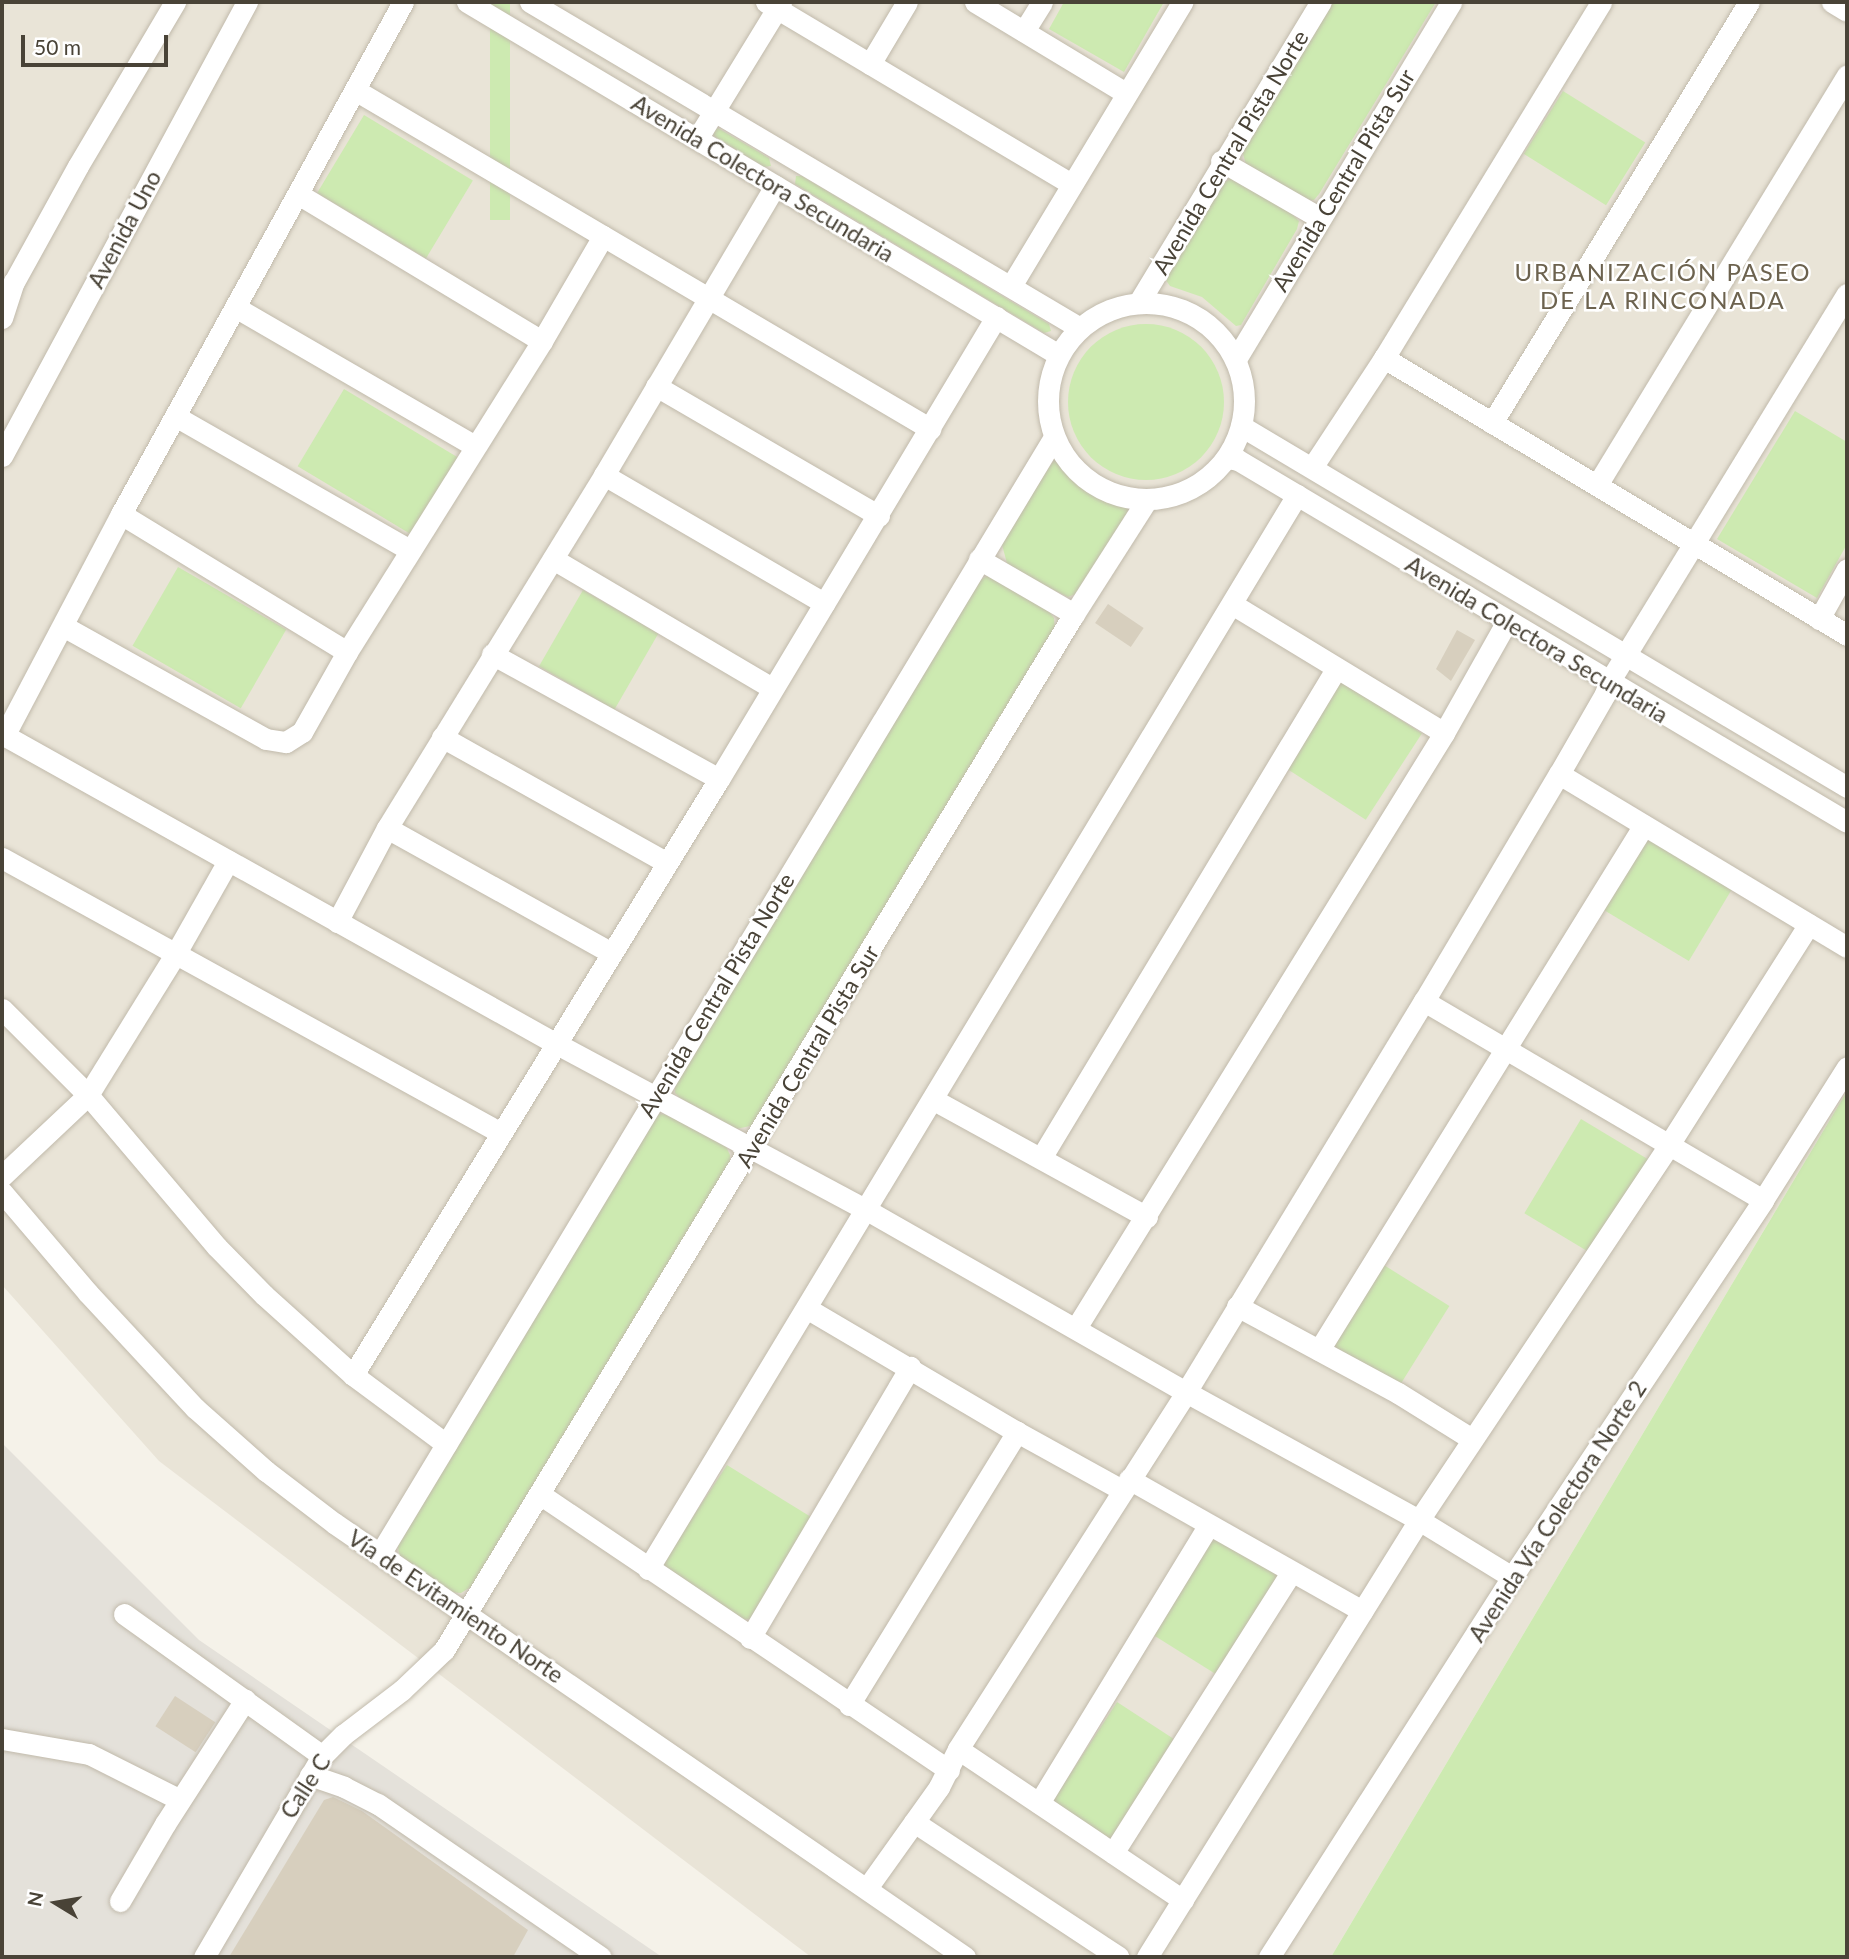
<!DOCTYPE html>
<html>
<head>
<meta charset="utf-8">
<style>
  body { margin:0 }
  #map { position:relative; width:1849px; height:1959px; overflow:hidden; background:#f5f2e9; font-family:Lato,sans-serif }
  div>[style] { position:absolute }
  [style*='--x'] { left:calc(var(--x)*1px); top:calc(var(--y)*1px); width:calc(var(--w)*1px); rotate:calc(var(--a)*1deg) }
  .residential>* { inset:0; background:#e9e4d7 }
  .industrial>* { inset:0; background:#e4e1da }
  .green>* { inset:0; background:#cdeab1; transform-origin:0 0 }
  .round { border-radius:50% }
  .building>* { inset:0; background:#d7cfbe; transform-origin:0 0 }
  .roads { filter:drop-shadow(0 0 2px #c1baab) drop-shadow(0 0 2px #c1baab) }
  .minor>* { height:21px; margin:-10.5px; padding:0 10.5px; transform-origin:10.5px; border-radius:10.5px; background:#fff }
  .minor>.ring { margin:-10.5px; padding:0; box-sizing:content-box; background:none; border:21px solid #fff; border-radius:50% }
  span { translate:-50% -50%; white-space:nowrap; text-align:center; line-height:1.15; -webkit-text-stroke:5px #fff; paint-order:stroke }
  .street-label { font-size:23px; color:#494337 }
  .neighbourhood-label { font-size:24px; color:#6c624e; letter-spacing:2px }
  .frame { position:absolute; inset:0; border:4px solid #494337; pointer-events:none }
  .north { position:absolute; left:21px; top:1868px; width:70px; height:70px; -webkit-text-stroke:5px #fff; paint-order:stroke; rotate:281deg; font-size:19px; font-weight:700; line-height:28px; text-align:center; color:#494337 }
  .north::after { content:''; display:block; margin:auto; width:24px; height:32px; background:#494337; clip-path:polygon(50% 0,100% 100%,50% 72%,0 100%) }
  .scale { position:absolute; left:21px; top:35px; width:147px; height:32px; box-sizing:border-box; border:4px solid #494337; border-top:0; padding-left:9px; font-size:21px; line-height:24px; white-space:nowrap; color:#494337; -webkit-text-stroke:5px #fff; paint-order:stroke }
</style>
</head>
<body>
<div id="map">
  <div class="residential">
    <i style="clip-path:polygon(2px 2px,1847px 2px,1847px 1091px,1331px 1957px,811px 1957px,159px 1461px,2px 1285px)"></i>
  </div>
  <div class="industrial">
    <i style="clip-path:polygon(2px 1443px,199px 1640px,662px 1957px,2px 1957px)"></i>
  </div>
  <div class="green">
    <i style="left:490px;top:2px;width:20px;height:218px"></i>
    <i style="clip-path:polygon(1064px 2px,1164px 2px,1124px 72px,1049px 29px)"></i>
    <i style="clip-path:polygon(1332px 2px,1436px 2px,1319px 194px,1314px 200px,1303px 200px,1246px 165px,1242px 150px)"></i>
    <i style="left:1563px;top:91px;width:97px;height:74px;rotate:32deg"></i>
    <i style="left:364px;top:115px;width:127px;height:91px;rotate:31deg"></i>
    <i style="clip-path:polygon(718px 128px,769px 158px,771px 166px,764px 167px,714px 136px,713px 131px)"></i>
    <i style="clip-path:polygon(796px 176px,802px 176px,1049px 324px,1051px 331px,1044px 333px,795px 184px)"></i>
    <i style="clip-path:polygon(1231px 178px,1290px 212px,1299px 221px,1297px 229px,1241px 325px,1236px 326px,1202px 297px,1170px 286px,1163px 276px,1220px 186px)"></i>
    <i class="round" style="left:1068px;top:324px;width:156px;height:156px"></i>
    <i style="left:344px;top:389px;width:133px;height:90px;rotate:31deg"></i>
    <i style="clip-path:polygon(1795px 411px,1847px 442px,1847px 544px,1817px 598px,1717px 539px)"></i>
    <i style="clip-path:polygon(1056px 457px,1069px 475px,1090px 492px,1132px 505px,1078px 593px,1068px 597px,1008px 567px,1001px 541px)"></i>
    <i style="left:178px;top:567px;width:125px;height:91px;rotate:30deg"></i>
    <i style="clip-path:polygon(987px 576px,997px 577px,1048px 610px,1054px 618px,1055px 629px,755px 1125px,736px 1129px,680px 1098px,675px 1093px,675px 1085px,977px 582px)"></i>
    <i style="left:583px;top:590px;width:87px;height:88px;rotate:30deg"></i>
    <i style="left:1338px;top:679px;width:100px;height:103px;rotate:33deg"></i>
    <i style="left:1645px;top:832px;width:104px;height:88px;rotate:31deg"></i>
    <i style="clip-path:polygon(1847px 1091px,1847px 1957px,1331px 1957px)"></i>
    <i style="clip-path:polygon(659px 1114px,670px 1115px,724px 1142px,730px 1155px,730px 1165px,474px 1585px,461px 1593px,448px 1592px,400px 1561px,397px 1539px,651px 1120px)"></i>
    <i style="left:1581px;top:1119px;width:82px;height:110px;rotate:31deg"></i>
    <i style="left:1379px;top:1262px;width:83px;height:100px;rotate:32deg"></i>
    <i style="clip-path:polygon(727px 1465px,811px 1517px,752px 1619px,738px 1620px,665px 1572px,663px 1562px)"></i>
    <i style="left:1215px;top:1531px;width:91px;height:121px;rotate:32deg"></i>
    <i style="left:1117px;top:1702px;width:87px;height:132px;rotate:33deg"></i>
  </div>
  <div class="building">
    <i style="left:1108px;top:604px;width:43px;height:23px;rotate:34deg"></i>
    <i style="clip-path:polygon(1457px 630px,1475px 640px,1451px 681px,1436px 669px)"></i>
    <i style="left:175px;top:1696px;width:48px;height:36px;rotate:33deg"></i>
    <i style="clip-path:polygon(333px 1797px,362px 1811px,528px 1930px,513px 1957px,229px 1957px,324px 1800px)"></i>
  </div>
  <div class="roads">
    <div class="minor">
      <i style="--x:467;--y:2;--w:689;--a:30.81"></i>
      <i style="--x:530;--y:2;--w:639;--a:30.66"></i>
      <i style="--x:766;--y:2;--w:355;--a:30.8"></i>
      <i style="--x:975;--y:2;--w:176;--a:31.1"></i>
      <i style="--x:1832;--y:2;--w:17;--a:31"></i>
      <i style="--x:1024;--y:31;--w:34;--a:-58"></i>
      <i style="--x:870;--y:64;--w:72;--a:-59.2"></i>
      <i style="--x:697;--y:139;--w:161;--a:-58.5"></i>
      <i style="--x:1221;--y:161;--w:114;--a:29.9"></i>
      <i style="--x:298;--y:194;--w:285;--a:31.1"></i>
      <i style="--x:542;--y:341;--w:121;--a:-59.8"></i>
      <i style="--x:603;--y:236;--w:288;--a:-149.5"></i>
      <i style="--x:603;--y:236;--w:380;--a:30.5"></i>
      <i style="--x:1011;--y:286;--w:332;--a:-58.9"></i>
      <i style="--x:1139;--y:302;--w:351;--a:-58.8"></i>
      <i class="ring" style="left:1048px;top:303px;width:175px;height:175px"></i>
      <i style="--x:235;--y:307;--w:277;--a:30.1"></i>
      <i style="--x:2;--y:318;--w:38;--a:-72"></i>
      <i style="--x:14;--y:282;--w:132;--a:-61.1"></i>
      <i style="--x:78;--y:166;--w:191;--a:-59.4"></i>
      <i style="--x:1384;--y:358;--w:540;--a:30.89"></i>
      <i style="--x:1236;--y:359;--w:417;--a:-58.9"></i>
      <i style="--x:656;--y:386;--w:258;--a:30.2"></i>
      <i style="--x:175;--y:416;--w:271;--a:29.7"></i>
      <i style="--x:1492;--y:423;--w:493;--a:-58.6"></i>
      <i style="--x:1241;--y:426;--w:705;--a:30.78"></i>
      <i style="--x:2;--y:456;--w:516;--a:-61.65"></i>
      <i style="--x:1227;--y:458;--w:11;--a:10"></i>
      <i style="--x:1238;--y:460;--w:708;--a:30.73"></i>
      <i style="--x:1313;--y:466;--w:129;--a:-56.7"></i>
      <i style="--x:1384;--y:358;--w:417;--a:-58.6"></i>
      <i style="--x:604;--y:475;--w:255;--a:30.2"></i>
      <i style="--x:1597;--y:485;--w:480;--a:-58.6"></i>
      <i style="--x:121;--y:514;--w:265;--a:31.4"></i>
      <i style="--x:553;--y:559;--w:254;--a:30.5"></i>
      <i style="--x:979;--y:559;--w:110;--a:30.1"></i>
      <i style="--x:1232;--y:604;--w:248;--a:31.3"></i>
      <i style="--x:1819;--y:619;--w:57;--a:-60.8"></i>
      <i style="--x:63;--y:626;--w:232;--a:29.1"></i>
      <i style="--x:266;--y:739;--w:20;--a:9"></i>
      <i style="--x:286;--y:742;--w:19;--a:-32"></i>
      <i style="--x:302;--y:732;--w:92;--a:-60.6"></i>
      <i style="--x:347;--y:652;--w:367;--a:-57.9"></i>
      <i style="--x:492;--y:654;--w:259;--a:28.8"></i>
      <i style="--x:2;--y:734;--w:633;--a:29.2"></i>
      <i style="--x:555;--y:1043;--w:352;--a:28.2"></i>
      <i style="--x:865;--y:1209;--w:369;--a:29.7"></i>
      <i style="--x:1186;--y:1392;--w:266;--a:28.8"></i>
      <i style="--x:1419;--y:1520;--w:109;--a:31.5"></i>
      <i style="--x:4;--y:736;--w:251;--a:-62.2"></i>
      <i style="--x:121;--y:514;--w:585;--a:-61.15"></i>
      <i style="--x:442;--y:737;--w:258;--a:29.2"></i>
      <i style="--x:1559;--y:774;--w:336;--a:31"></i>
      <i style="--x:387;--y:828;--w:257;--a:29.1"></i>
      <i style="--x:2;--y:858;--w:570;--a:28.86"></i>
      <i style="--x:337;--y:922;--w:106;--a:-62"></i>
      <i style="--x:387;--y:828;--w:414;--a:-58.4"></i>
      <i style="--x:604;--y:475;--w:336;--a:-59.4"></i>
      <i style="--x:1424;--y:1001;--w:393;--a:30.4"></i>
      <i style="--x:2;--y:1009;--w:122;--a:45"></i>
      <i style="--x:88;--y:1095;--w:199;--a:49.7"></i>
      <i style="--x:217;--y:1247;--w:67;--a:45.6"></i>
      <i style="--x:264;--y:1295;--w:120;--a:42"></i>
      <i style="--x:353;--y:1375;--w:116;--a:36.6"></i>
      <i style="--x:934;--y:1100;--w:243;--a:28.8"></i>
      <i style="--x:1041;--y:1158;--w:571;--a:-58.9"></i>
      <i style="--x:2;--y:1176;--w:118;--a:-43.3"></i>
      <i style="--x:88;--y:1095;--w:167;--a:-58.2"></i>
      <i style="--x:176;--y:953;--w:106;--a:-60.5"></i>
      <i style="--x:2;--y:1192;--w:133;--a:49.6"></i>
      <i style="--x:88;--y:1293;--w:157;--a:47.1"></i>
      <i style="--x:195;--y:1408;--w:95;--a:41.6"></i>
      <i style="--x:266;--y:1471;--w:86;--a:37.4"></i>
      <i style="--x:334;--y:1523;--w:766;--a:34.52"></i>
      <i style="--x:1237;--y:1306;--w:183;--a:28.4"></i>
      <i style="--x:1398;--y:1393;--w:87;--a:31.9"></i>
      <i style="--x:808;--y:1309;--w:243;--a:30.5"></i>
      <i style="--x:1017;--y:1432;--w:120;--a:28.9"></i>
      <i style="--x:1076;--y:1328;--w:700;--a:-58.26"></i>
      <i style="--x:1444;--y:733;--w:129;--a:-60.6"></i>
      <i style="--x:1319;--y:1350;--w:617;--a:-58.24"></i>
      <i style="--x:353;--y:1375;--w:699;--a:-58.45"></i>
      <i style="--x:719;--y:779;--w:539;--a:-59.05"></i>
      <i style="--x:1129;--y:1479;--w:268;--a:29.5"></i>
      <i style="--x:541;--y:1495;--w:492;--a:34"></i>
      <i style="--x:380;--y:1554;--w:1305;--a:-58.89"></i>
      <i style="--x:648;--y:1569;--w:1255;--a:-58.86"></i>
      <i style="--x:124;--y:1614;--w:244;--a:35.6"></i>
      <i style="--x:750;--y:1638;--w:315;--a:-59.4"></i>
      <i style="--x:849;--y:1705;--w:321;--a:-58.4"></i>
      <i style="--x:2;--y:1739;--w:88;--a:9.8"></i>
      <i style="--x:89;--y:1754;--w:102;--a:26.8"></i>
      <i style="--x:958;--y:1749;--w:271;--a:33.9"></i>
      <i style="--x:310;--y:1775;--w:36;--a:19"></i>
      <i style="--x:344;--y:1787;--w:38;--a:27"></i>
      <i style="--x:378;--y:1804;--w:270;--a:34.5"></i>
      <i style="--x:1039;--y:1803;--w:324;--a:-58.6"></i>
      <i style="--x:914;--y:1822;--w:245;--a:33.4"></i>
      <i style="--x:1113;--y:1853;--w:333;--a:-57.6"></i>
      <i style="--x:867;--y:1888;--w:124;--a:-54.5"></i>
      <i style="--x:939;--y:1787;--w:42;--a:-63.4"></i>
      <i style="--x:958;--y:1749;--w:424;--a:-57.4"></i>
      <i style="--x:1186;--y:1392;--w:458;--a:-58.7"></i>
      <i style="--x:1424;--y:1001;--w:264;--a:-59.3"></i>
      <i style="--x:1559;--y:774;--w:92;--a:-60.1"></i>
      <i style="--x:1605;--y:694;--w:13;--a:-72"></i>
      <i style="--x:1609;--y:682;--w:455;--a:-58.5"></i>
      <i style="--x:120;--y:1901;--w:89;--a:-59.7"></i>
      <i style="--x:165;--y:1824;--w:148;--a:-57.2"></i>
      <i style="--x:204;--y:1957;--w:233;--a:-59.6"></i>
      <i style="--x:322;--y:1756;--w:30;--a:-45"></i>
      <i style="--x:343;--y:1735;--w:74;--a:-37.3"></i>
      <i style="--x:402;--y:1690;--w:58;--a:-43.6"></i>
      <i style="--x:444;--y:1650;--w:1213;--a:-58.7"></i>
      <i style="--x:1074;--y:614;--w:135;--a:-57.4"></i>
      <i style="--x:1147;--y:1957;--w:515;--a:-58.1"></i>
      <i style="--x:1419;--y:1520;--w:453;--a:-56.3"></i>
      <i style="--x:1670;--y:1143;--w:259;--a:-57.6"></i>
      <i style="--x:1269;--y:1957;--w:451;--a:-57.4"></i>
      <i style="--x:1512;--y:1577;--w:453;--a:-56.3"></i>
      <i style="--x:1763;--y:1200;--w:157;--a:-57.7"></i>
    </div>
  </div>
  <div class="street-label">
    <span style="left:1230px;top:152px;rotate:-59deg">Avenida Central Pista Norte</span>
    <span style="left:763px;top:178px;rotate:31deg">Avenida Colectora Secundaria</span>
    <span style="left:1343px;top:180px;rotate:-59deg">Avenida Central Pista Sur</span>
    <span style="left:124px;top:229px;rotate:-62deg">Avenida Uno</span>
    <span style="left:1537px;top:639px;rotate:31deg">Avenida Colectora Secundaria</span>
    <span style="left:716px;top:995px;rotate:-59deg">Avenida Central Pista Norte</span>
    <span style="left:807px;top:1056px;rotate:-59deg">Avenida Central Pista Sur</span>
    <span style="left:1557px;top:1511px;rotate:-57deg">Avenida Vía Colectora Norte 2</span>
    <span style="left:456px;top:1606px;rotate:34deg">Vía de Evitamiento Norte</span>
    <span style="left:305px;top:1786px;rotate:-57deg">Calle C</span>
  </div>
  <div class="neighbourhood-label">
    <span style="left:1663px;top:286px">URBANIZACIÓN PASEO<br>DE LA RINCONADA</span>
  </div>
  <div class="frame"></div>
  <div class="north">N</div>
  <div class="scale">50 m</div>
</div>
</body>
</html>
